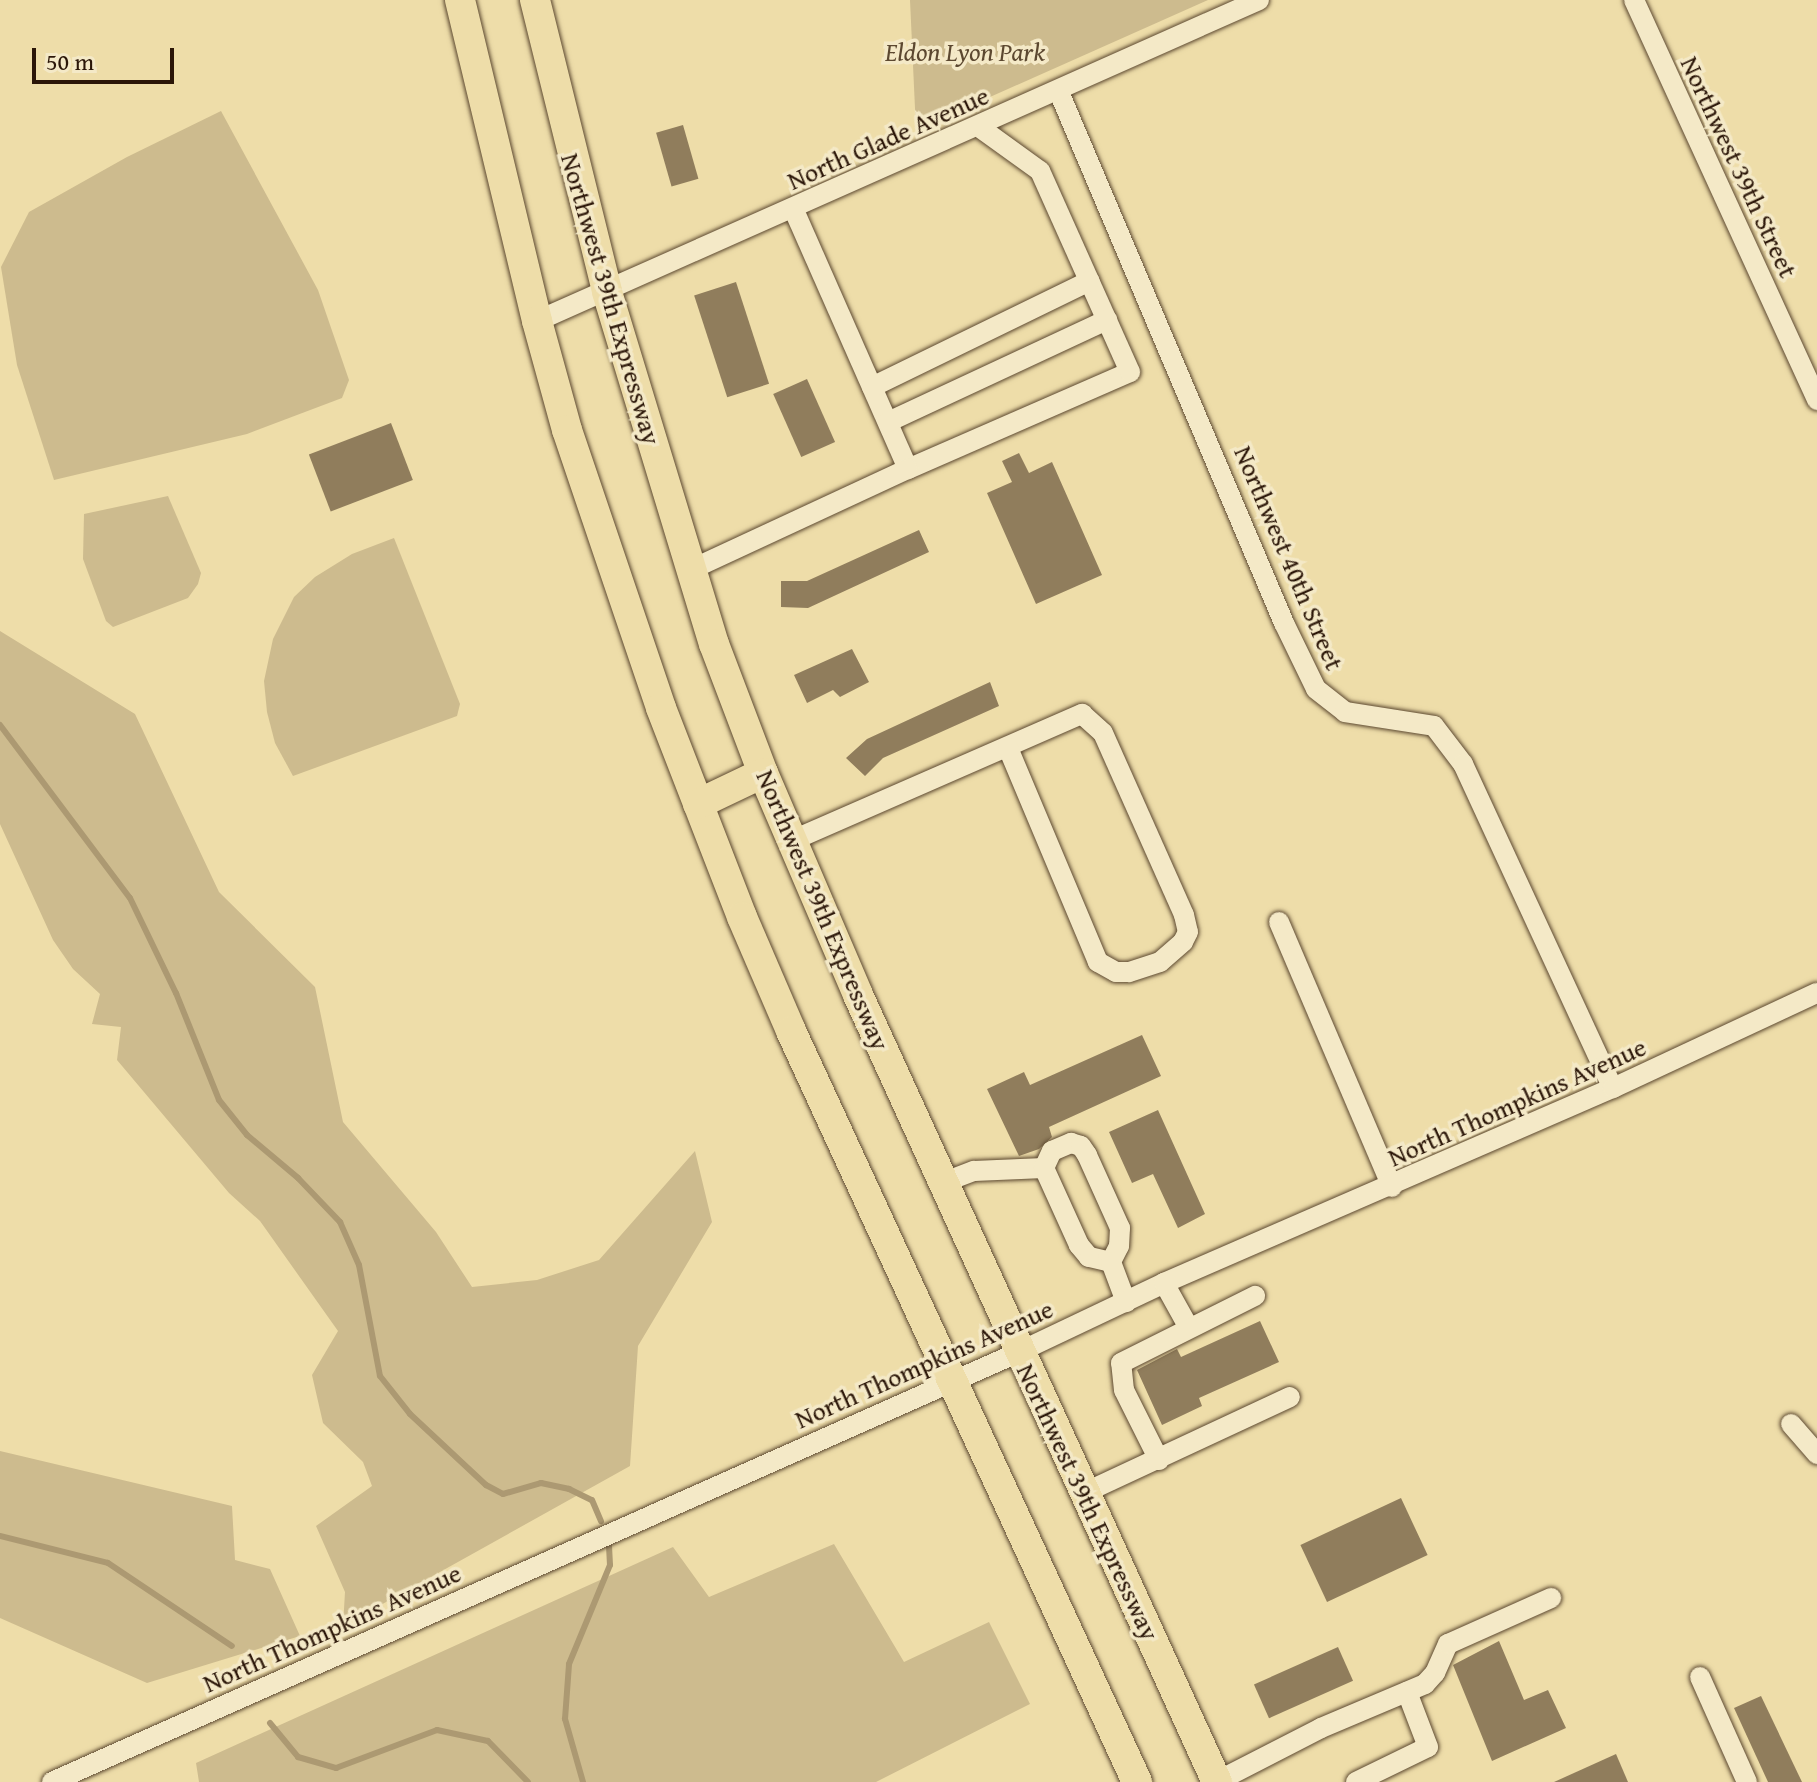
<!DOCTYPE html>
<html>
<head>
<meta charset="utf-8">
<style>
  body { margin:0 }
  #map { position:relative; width:1817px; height:1782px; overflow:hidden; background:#eedda9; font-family:"Gentium Book Plus",serif }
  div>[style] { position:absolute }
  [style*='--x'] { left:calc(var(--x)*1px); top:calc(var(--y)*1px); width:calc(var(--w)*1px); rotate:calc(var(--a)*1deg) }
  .green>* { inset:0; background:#cdbb8e }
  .stream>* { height:6px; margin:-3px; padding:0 3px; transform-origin:3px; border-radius:3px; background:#ac9972 }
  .building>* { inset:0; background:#907d5c; transform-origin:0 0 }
  .roads { filter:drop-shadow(0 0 2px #5c4830) drop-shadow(0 0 2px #5c4830) }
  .minor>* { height:20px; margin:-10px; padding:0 10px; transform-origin:10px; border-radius:10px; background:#f4e9c7 }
  .highway>* { height:30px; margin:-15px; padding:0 15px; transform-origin:15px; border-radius:15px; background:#eedda9 }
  span { translate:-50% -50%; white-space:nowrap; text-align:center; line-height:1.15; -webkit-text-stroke:7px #f4e9c7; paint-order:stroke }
  .park-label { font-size:26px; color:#5c4830; font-style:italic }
  .street-label { font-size:26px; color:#2b1608 }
  .scale { position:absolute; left:32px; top:48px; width:142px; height:36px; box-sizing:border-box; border:4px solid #2b1608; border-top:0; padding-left:10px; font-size:24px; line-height:28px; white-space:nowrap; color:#2b1608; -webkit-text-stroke:6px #f4e9c7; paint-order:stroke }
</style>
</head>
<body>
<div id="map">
  <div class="green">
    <i style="clip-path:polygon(910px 0,1208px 0,916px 130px)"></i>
    <i style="clip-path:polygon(221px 111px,318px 290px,349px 380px,342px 398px,247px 434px,54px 480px,17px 365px,1px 267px,29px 212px,127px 157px)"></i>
    <i style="clip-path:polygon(168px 496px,201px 573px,198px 584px,188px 598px,113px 627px,106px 621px,83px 559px,84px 514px)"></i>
    <i style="clip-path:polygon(394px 538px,460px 704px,457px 716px,293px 776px,275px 743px,267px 712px,264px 681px,273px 639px,294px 597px,315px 577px,352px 554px)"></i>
    <i style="clip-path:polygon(0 631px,135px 714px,219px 892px,315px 987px,343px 1122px,436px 1232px,472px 1287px,537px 1280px,599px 1260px,695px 1151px,712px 1222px,638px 1346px,630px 1466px,343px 1626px,345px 1592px,316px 1526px,372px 1486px,363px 1462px,323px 1423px,312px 1375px,338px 1331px,260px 1221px,229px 1193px,117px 1060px,121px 1027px,92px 1024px,100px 994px,73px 969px,53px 940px,0 824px)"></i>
    <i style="clip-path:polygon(0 1451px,232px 1506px,235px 1560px,270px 1569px,300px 1636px,147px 1683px,0 1618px)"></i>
    <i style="clip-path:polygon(834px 1544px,904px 1662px,989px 1622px,1030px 1704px,876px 1782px,199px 1782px,196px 1763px,673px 1547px,709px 1597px)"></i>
  </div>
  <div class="stream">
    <i style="--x:0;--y:725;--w:216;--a:53.1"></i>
    <i style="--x:130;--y:898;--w:106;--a:64.2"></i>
    <i style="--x:176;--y:993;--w:115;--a:68.1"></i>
    <i style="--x:219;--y:1100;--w:45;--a:51.3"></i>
    <i style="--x:247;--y:1135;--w:67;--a:40.1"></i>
    <i style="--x:298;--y:1178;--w:61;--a:46.3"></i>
    <i style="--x:340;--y:1222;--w:47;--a:66.2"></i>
    <i style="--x:359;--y:1265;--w:113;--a:79.3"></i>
    <i style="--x:380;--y:1376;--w:48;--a:51.7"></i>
    <i style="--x:410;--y:1414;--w:104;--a:43.1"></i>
    <i style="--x:486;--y:1485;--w:19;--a:28"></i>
    <i style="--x:503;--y:1494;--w:40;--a:-16"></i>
    <i style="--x:541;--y:1483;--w:29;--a:12"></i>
    <i style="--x:569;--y:1489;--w:25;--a:26"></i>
    <i style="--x:592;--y:1500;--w:23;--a:67"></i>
    <i style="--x:0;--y:1536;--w:111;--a:14"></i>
    <i style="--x:108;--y:1563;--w:149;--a:33.8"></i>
    <i style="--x:270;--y:1723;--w:44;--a:50.5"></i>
    <i style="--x:298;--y:1757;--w:40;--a:16"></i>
    <i style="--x:336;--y:1768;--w:108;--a:-20.6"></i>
    <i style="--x:437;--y:1730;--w:52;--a:12.2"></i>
    <i style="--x:488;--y:1741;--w:57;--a:45.7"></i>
    <i style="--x:583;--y:1782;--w:66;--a:-105.9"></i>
    <i style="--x:565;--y:1719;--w:55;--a:-85.8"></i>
    <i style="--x:569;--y:1664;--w:107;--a:-67.5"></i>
    <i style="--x:610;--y:1565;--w:19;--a:-93"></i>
  </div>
  <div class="building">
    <i style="left:683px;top:125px;width:56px;height:28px;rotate:74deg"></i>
    <i style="left:736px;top:282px;width:107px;height:44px;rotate:72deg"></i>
    <i style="left:807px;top:379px;width:69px;height:37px;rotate:66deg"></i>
    <i style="left:391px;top:423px;width:61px;height:88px;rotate:69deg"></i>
    <i style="clip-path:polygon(1019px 453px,1029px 473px,1052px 462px,1102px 575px,1036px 604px,987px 493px,1012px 482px,1002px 461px)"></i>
    <i style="clip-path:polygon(919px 530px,929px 552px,808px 608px,781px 607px,781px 581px,807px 581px)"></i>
    <i style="clip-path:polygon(852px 649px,869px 682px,840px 697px,833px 690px,807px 703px,794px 675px)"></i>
    <i style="clip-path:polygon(990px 682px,999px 706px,883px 758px,865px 776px,846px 758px,867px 739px)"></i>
    <i style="clip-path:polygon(1142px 1035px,1161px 1076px,1049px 1127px,1052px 1137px,1039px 1149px,1019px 1156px,987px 1089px,1024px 1072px,1030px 1085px)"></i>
    <i style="clip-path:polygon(1158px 1110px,1205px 1214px,1178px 1228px,1153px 1174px,1132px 1183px,1109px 1132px)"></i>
    <i style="clip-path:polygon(1260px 1321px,1279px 1362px,1199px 1398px,1202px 1406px,1162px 1425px,1137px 1370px,1177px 1349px,1181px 1357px)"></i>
    <i style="left:1401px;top:1498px;width:63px;height:111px;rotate:65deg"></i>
    <i style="clip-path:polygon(1499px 1641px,1524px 1700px,1548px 1690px,1566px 1728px,1492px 1761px,1453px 1665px)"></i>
    <i style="left:1338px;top:1647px;width:37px;height:92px;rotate:66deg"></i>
    <i style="clip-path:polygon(1761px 1696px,1802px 1782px,1768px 1782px,1734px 1708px)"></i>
    <i style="clip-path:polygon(1616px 1754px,1628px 1782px,1554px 1782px)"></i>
  </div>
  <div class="roads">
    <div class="minor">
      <i style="--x:1634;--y:0;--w:440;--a:65.4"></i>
      <i style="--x:1059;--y:92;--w:577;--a:67.04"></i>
      <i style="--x:1284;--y:623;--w:73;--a:64.1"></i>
      <i style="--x:1316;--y:689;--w:37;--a:38"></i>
      <i style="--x:1345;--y:712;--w:90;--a:8.9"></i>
      <i style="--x:1434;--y:726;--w:48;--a:52.7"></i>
      <i style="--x:1463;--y:764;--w:357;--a:65.2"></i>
      <i style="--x:793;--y:208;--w:285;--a:66.2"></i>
      <i style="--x:908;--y:469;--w:242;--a:-23.6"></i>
      <i style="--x:1130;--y:372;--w:220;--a:-114.1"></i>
      <i style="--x:1040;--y:171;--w:75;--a:-144.2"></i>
      <i style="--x:537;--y:321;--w:790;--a:-23.97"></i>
      <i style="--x:872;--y:387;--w:242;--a:-26"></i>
      <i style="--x:888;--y:422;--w:242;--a:-25"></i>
      <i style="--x:690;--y:570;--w:240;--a:-24.9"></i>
      <i style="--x:791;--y:841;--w:318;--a:-23.6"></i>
      <i style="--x:1082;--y:714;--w:28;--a:42"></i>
      <i style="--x:1103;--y:733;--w:199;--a:66"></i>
      <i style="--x:1184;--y:915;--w:17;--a:77"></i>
      <i style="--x:1188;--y:932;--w:11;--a:117"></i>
      <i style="--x:1183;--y:942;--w:30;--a:139"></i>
      <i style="--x:1160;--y:962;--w:33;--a:162"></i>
      <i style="--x:1129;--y:972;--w:13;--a:180"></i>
      <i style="--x:1116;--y:972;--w:21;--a:-151"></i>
      <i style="--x:1098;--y:962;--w:232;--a:-112.8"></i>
      <i style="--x:1279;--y:922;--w:288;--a:66.9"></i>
      <i style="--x:942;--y:1183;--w:34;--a:-21"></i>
      <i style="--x:974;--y:1171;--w:70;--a:-2.5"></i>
      <i style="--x:1111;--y:1262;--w:23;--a:-167"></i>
      <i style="--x:1089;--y:1257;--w:16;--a:-130"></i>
      <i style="--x:1079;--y:1245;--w:85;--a:-114.4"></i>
      <i style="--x:1044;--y:1168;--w:19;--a:-65"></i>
      <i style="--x:1052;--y:1151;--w:21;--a:-23"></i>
      <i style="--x:1071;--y:1143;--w:10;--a:17"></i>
      <i style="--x:1081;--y:1146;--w:11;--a:56"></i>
      <i style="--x:1087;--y:1155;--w:80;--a:65.7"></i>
      <i style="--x:1120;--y:1228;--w:18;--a:93"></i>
      <i style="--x:1119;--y:1246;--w:18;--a:117"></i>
      <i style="--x:1111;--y:1262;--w:43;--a:69.4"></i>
      <i style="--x:1164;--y:1283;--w:51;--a:60.9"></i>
      <i style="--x:1791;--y:1424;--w:40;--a:49"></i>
      <i style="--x:1159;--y:1460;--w:78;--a:-116.6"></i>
      <i style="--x:1124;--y:1390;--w:27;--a:-96"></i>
      <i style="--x:1121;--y:1363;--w:150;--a:-26.6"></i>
      <i style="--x:1084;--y:1493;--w:227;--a:-25"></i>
      <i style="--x:1700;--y:1677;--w:115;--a:65.9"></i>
      <i style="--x:52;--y:1782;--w:1058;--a:-23.97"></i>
      <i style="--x:1019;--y:1352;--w:161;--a:-25.4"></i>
      <i style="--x:1164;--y:1283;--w:490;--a:-23.5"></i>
      <i style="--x:1613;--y:1088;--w:225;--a:-25"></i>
      <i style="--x:1216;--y:1782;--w:118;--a:-27.2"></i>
      <i style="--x:1321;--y:1728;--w:113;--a:-22.9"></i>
      <i style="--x:1425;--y:1684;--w:15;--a:-48"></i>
      <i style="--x:1435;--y:1673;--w:32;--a:-66"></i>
      <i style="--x:1448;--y:1644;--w:113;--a:-24.1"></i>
      <i style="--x:1356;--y:1782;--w:80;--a:-25.9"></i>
      <i style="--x:1428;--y:1747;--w:59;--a:-110.9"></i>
    </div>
    <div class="highway">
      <i style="--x:460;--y:0;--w:330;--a:76.5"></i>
      <i style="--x:537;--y:321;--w:113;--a:74.6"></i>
      <i style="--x:567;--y:430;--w:293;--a:71.3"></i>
      <i style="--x:661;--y:708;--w:224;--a:68.8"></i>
      <i style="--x:742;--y:917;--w:124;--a:66.7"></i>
      <i style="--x:791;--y:1031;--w:827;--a:65.26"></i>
      <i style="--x:535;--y:0;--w:301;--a:76.1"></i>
      <i style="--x:607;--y:292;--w:368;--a:73.1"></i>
      <i style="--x:714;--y:644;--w:138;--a:69.2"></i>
      <i style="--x:763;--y:773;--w:241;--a:66.8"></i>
      <i style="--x:858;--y:995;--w:865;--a:65.48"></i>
      <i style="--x:698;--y:804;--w:72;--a:-25.5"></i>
    </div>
  </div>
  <div class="park-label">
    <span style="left:965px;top:52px">Eldon Lyon Park</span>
  </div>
  <div class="street-label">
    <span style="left:888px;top:138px;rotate:-24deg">North Glade Avenue</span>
    <span style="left:1739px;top:167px;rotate:65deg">Northwest 39th Street</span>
    <span style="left:611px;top:299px;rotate:74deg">Northwest 39th Expressway</span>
    <span style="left:1289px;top:558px;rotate:67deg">Northwest 40th Street</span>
    <span style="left:823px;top:910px;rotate:67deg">Northwest 39th Expressway</span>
    <span style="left:1517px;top:1102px;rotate:-24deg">North Thompkins Avenue</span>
    <span style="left:924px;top:1364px;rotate:-24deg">North Thompkins Avenue</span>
    <span style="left:1088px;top:1502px;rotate:65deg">Northwest 39th Expressway</span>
    <span style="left:332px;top:1628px;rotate:-24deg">North Thompkins Avenue</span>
  </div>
  <div class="scale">50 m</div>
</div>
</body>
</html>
